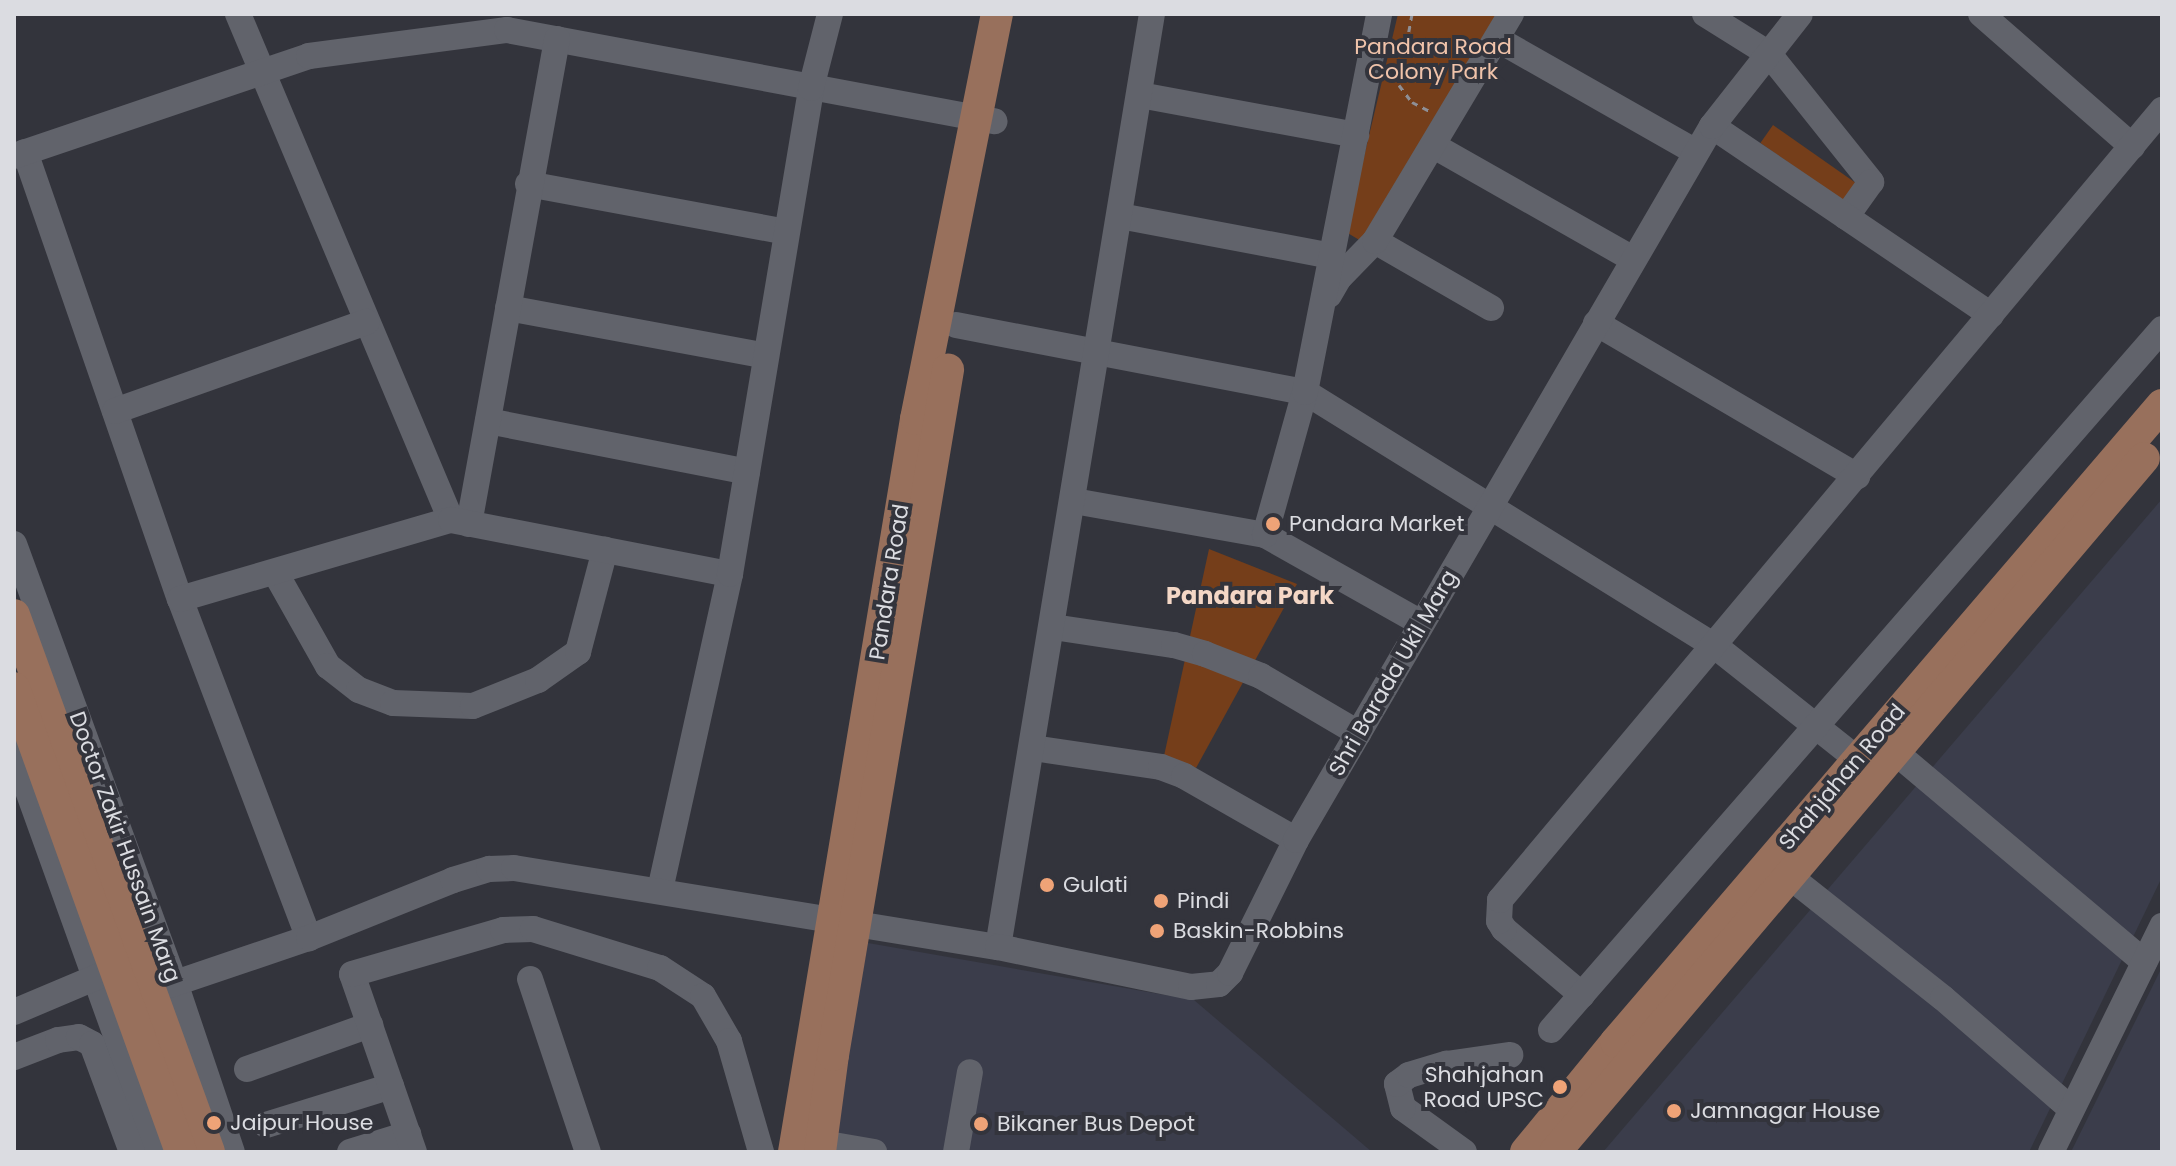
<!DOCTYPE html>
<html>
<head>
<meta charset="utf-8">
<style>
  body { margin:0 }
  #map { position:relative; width:2176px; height:1166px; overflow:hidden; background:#33343c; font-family:Poppins,sans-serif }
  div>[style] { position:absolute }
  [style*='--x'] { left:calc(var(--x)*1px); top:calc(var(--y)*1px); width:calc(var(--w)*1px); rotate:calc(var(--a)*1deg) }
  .built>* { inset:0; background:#3b3d4b }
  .green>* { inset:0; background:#753e1a; transform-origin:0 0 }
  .path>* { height:3px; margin-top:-1.5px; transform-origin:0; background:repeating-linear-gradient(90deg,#8e8f96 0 6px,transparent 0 12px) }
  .minor>* { height:26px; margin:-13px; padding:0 13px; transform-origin:13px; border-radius:13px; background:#61636b }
  .major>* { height:32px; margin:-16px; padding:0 16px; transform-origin:16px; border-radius:16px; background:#98705c }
  .dots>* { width:22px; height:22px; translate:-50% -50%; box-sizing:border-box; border:4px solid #33343c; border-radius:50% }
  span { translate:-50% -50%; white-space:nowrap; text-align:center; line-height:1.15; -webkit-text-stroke:8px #33343c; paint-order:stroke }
  .park-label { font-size:22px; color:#f0c3aa }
  .poi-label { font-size:22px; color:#dbdce1 }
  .left { translate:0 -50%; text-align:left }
  .right { translate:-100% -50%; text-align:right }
  .street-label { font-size:22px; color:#dbdce1 }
  .neighbourhood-label { font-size:24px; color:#f4d7c6; font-weight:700 }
  .frame { position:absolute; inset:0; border:16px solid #dbdce1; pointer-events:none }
</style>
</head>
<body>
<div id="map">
  <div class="built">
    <i style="clip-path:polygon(2162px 499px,2162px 877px,2029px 1152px,1603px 1152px)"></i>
    <i style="clip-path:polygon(868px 943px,1194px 1000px,1372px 1152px,833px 1152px,835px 1122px)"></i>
    <i style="clip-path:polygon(2162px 967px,2162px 1152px,2071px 1152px)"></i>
  </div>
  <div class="green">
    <i style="clip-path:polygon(1398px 14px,1507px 14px,1366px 244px,1346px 232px)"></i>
    <i style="left:1773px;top:125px;width:102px;height:22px;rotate:35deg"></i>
    <i style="clip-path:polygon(1209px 549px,1297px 584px,1196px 768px,1164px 756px)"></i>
  </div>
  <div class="path">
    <i style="--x:1412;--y:14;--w:72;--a:100.4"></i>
    <i style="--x:1399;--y:85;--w:21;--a:53"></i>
    <i style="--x:1412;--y:102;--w:20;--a:27"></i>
  </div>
  <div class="minor">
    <i style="--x:238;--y:14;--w:549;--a:67.17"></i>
    <i style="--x:1705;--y:14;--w:75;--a:32"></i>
    <i style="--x:1769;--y:54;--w:164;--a:51.4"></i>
    <i style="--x:1871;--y:182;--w:43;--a:125.5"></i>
    <i style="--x:1981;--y:14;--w:201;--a:41.2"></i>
    <i style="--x:1497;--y:39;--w:229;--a:29.6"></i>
    <i style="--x:1140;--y:95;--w:220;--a:10.5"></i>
    <i style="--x:1712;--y:126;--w:337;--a:34.1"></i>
    <i style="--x:1434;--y:146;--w:229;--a:29.6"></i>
    <i style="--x:25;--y:152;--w:473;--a:70.9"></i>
    <i style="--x:180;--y:599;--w:363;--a:69.2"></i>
    <i style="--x:14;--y:156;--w:311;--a:-18.7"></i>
    <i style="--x:309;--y:56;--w:200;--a:-7.5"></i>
    <i style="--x:507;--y:30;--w:496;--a:10.6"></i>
    <i style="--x:528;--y:184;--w:263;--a:10.5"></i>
    <i style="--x:1120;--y:216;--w:216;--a:10.7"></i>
    <i style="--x:1375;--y:241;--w:134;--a:30"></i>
    <i style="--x:1329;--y:295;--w:20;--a:-60"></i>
    <i style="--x:1339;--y:278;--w:52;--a:-45.8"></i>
    <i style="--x:1375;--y:241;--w:265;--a:-59.1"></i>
    <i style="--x:508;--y:308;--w:262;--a:10.5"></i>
    <i style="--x:1596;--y:323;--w:303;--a:30.4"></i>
    <i style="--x:956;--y:325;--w:355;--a:10.9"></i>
    <i style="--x:1305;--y:392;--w:482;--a:31.8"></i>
    <i style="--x:1715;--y:646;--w:181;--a:38.5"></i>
    <i style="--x:115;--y:411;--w:267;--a:-19.5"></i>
    <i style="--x:488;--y:421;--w:264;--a:11.1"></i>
    <i style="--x:1074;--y:501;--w:194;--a:10.1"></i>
    <i style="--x:1265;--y:535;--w:179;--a:29.4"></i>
    <i style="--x:469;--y:524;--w:493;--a:-79.7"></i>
    <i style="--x:1265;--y:535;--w:148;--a:-74.4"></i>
    <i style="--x:1305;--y:392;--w:385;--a:-78.9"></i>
    <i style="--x:14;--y:544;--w:468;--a:69.9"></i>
    <i style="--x:175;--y:983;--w:178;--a:71.4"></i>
    <i style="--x:275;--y:572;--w:108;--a:60.6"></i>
    <i style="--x:328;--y:666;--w:39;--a:38"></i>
    <i style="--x:359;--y:690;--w:36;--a:21"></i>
    <i style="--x:393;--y:703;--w:80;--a:2.1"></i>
    <i style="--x:473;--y:706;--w:70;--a:-21.8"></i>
    <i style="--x:538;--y:680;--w:49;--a:-35"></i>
    <i style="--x:578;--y:652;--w:106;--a:-75.2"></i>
    <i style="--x:180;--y:599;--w:282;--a:-16.3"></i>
    <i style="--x:451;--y:520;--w:284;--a:11"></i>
    <i style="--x:1053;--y:627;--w:122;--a:8.5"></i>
    <i style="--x:1174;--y:645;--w:32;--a:16"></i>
    <i style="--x:1205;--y:654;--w:60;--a:21.4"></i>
    <i style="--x:1261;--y:676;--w:113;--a:30.4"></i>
    <i style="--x:1033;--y:748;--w:129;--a:8.4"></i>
    <i style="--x:1161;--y:767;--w:25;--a:21"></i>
    <i style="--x:1184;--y:776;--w:129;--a:29.7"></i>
    <i style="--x:14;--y:752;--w:425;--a:70.2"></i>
    <i style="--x:1895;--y:752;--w:326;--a:40.1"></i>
    <i style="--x:1789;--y:876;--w:196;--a:38.4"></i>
    <i style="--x:1943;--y:998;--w:169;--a:40.9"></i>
    <i style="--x:660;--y:890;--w:324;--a:-77.5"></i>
    <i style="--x:730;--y:574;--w:493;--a:-80.5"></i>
    <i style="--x:811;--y:88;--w:76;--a:-75.6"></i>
    <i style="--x:998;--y:947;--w:946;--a:-80.63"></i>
    <i style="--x:530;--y:979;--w:182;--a:71.5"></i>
    <i style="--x:152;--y:991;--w:166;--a:-18.7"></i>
    <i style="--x:309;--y:938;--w:155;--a:-21.9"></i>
    <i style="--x:453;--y:880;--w:38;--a:-17"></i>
    <i style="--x:489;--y:869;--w:25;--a:-2"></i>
    <i style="--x:514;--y:868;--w:490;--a:9.3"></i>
    <i style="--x:998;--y:947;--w:197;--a:11.7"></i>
    <i style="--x:1191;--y:987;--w:28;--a:-6"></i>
    <i style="--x:1219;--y:984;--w:16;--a:-45"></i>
    <i style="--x:1230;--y:973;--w:148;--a:-63.6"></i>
    <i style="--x:1296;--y:840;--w:826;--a:-59.77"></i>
    <i style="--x:1712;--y:126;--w:142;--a:-51.8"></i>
    <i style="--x:1582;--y:995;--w:102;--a:-139.8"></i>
    <i style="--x:1504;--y:929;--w:9;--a:-122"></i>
    <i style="--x:1499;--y:921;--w:21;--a:-87"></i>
    <i style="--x:1500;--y:900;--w:1031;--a:-50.04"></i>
    <i style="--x:14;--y:1012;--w:105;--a:-22.9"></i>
    <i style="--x:1551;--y:1030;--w:930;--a:-48.92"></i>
    <i style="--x:14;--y:1057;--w:47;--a:-21.1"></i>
    <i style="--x:58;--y:1040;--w:21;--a:-8"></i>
    <i style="--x:79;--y:1037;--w:15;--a:28"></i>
    <i style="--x:92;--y:1044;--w:115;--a:69.7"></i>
    <i style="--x:247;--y:1069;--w:131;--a:-19.7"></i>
    <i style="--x:266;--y:1125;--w:131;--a:-17.3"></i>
    <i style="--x:822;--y:1143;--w:53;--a:9.8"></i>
    <i style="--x:350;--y:1152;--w:61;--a:-17.2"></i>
    <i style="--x:414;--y:1152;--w:188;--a:-109.2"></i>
    <i style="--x:352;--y:974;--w:157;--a:-16.2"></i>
    <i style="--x:503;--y:930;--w:30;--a:-2"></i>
    <i style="--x:533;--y:929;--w:133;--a:17.1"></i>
    <i style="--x:660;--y:968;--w:51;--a:33.1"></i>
    <i style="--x:703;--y:996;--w:52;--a:60"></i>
    <i style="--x:729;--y:1041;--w:116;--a:73.9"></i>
    <i style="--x:956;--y:1152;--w:81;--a:-80.1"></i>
    <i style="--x:1464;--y:1152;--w:75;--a:-144.2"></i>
    <i style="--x:1403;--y:1108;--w:25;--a:-104"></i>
    <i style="--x:1397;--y:1084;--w:15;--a:-37"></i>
    <i style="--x:1409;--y:1075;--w:39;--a:-17"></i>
    <i style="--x:1446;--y:1064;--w:65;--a:-8"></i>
    <i style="--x:2051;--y:1152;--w:252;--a:-63.8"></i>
  </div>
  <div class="major">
    <i style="--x:14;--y:615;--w:571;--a:70.04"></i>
    <i style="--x:14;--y:688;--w:493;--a:70.2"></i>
    <i style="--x:794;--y:1152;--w:743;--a:-80.55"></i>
    <i style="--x:916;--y:419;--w:413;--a:-78.7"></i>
    <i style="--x:820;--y:1152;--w:98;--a:-82.4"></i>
    <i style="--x:833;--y:1055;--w:695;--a:-80.47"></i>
    <i style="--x:1526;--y:1152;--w:142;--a:-50.7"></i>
    <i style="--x:1616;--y:1042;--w:839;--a:-49.4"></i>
    <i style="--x:1555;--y:1152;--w:910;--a:-49.68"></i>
  </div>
  <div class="dots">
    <i style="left:1273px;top:524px;background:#efa377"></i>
    <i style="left:1047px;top:885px;background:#efa377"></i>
    <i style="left:1161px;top:901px;background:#efa377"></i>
    <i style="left:1157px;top:931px;background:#efa377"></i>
    <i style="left:1560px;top:1087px;background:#efa377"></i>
    <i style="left:1674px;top:1111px;background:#efa377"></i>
    <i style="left:214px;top:1123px;background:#efa377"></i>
    <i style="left:981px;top:1124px;background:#efa377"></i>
  </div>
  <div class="park-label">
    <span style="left:1433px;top:59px">Pandara Road<br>Colony Park</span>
  </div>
  <div class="poi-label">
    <span class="left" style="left:1289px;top:524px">Pandara Market</span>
    <span class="left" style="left:1063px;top:885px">Gulati</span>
    <span class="left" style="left:1177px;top:901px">Pindi</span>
    <span class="left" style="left:1173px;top:931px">Baskin-Robbins</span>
    <span class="right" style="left:1544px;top:1087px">Shahjahan<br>Road UPSC</span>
    <span class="left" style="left:1690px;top:1111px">Jamnagar House</span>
    <span class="left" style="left:230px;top:1123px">Jaipur House</span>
    <span class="left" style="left:997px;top:1124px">Bikaner Bus Depot</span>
  </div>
  <div class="street-label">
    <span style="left:889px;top:582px;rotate:-81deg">Pandara Road</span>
    <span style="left:1393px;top:673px;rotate:-60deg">Shri Barada Ukil Marg</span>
    <span style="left:1842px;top:777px;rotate:-50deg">Shahjahan Road</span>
    <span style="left:125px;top:847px;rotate:70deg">Doctor Zakir Hussain Marg</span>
  </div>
  <div class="neighbourhood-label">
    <span style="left:1250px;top:596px">Pandara Park</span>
  </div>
  <div class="frame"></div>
</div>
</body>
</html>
